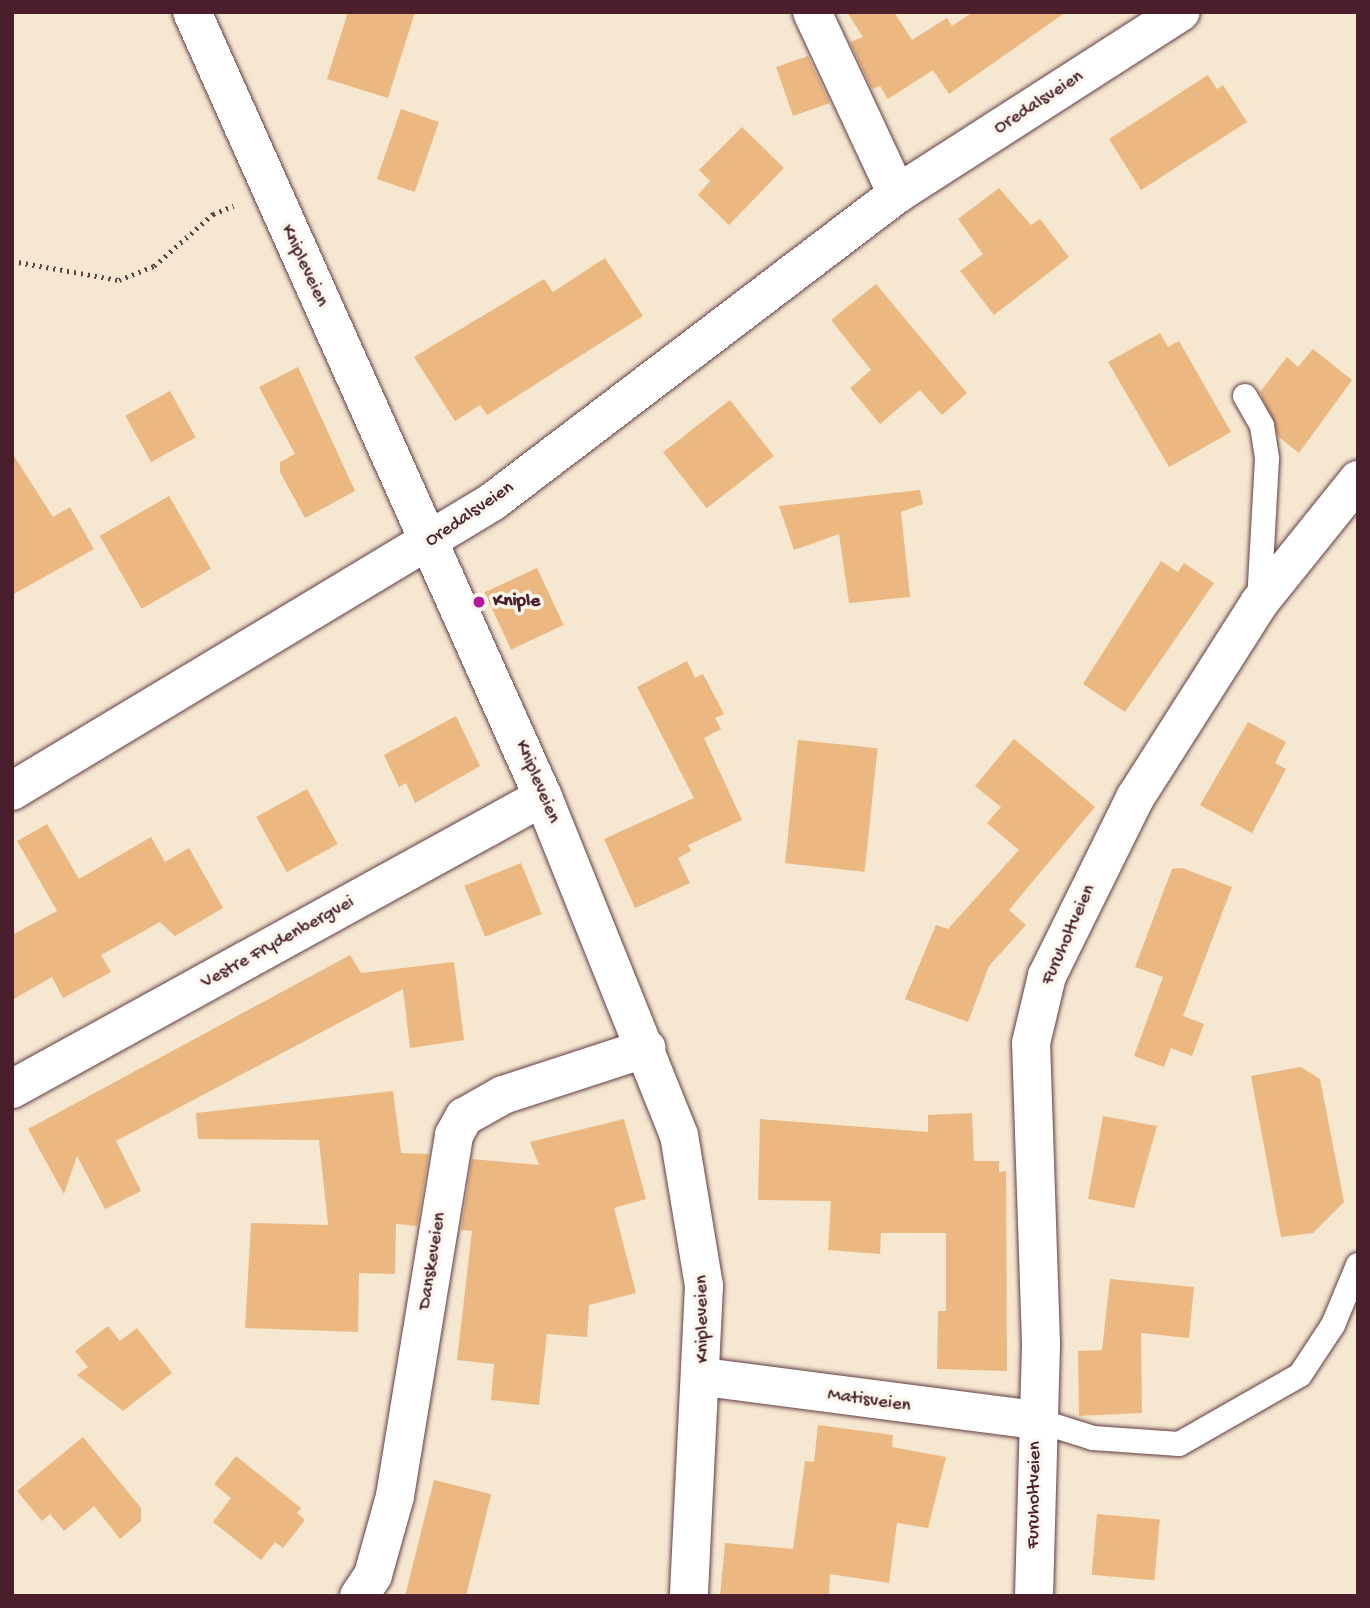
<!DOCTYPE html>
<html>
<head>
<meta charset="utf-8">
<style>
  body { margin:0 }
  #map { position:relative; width:1370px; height:1608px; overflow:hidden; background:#f5e7d0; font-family:"Gochi Hand",sans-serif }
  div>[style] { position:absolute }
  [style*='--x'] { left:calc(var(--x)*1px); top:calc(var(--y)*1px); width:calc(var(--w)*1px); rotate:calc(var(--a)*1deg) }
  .building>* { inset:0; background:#ecb881; transform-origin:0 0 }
  .path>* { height:4.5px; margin-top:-2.25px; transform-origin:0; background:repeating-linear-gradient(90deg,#643d44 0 2px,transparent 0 7px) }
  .roads { filter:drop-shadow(0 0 2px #643d44) drop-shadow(0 0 2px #643d44) }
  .lane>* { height:24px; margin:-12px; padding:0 12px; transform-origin:12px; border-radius:12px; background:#fff }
  .street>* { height:38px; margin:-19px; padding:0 19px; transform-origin:19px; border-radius:19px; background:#fff }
  .secondary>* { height:38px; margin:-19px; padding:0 19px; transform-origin:19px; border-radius:19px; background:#fff }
  .dots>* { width:19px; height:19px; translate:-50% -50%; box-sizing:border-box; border:4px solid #fbf7ec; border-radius:50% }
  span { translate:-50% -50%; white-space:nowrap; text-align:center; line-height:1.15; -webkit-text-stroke:7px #fbf7ec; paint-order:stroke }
  .street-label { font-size:19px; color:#4a1f2b }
  .poi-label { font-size:19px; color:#4a1f2b; font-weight:700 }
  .left { translate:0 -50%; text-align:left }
  .frame { position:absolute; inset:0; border:14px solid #4a1f2b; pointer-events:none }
</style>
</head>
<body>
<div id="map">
  <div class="building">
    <i style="clip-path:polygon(348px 12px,415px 12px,388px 98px,327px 79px)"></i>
    <i style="clip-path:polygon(847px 12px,894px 12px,912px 40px,947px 18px,952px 26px,973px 12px,1066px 12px,949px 94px,933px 70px,888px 99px,880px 86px,872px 89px,850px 42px,863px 37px)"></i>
    <i style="clip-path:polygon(808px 56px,830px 103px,793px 116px,776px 67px)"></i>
    <i style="clip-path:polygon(1208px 75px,1217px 89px,1223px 85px,1247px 122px,1141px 190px,1109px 139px)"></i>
    <i style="left:401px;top:109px;width:40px;height:74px;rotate:19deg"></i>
    <i style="clip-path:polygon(742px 127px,784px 168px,729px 225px,698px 195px,710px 181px,699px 170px)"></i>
    <i style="clip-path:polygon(999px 188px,1031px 225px,1040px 219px,1069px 257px,994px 315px,960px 271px,983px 254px,958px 219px)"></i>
    <i style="clip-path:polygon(605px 258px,643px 316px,487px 415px,480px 405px,455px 421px,414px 357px,544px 279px,553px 292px)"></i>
    <i style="clip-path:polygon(876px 284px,967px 393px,942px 415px,920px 390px,880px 424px,850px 388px,871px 370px,831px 320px)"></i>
    <i style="clip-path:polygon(1160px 333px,1168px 347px,1179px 341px,1231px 432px,1169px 467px,1108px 362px)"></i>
    <i style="clip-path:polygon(1313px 349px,1352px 380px,1299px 453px,1279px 437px,1260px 392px,1287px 357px,1298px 367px)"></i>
    <i style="clip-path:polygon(298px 367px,355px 491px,305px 518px,280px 472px,280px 462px,295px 454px,259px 387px)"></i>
    <i style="left:170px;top:391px;width:53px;height:51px;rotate:61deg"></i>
    <i style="left:730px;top:400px;width:71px;height:85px;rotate:52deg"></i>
    <i style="clip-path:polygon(12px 453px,53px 517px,70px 507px,94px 549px,12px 595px)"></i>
    <i style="clip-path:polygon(920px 490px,923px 504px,901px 512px,910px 597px,849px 603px,839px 534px,794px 550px,779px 506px)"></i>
    <i style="left:169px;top:496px;width:84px;height:80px;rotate:60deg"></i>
    <i style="clip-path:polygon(1161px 561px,1178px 572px,1184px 563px,1214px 583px,1125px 712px,1083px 684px)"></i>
    <i style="left:537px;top:568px;width:63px;height:58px;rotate:65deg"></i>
    <i style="clip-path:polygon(687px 661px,695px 678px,703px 674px,724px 714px,715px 718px,721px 729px,704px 738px,742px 820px,688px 845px,691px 851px,678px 858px,690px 883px,635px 908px,604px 839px,694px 798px,637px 687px)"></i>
    <i style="clip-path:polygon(456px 716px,480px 766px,415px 803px,406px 783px,399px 787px,384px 755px)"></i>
    <i style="clip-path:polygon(1248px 722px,1286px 742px,1275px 763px,1286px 769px,1252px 833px,1200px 805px)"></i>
    <i style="clip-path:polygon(1014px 739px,1095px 807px,1009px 910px,1026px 925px,989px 966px,968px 1022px,905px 999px,936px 925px,948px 929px,1019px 850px,987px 823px,1001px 807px,975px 786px)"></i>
    <i style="left:798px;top:740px;width:80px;height:124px;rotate:6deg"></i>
    <i style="left:307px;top:789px;width:63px;height:58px;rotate:61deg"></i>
    <i style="clip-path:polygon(47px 824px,79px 879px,151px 837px,165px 862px,189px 848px,223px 908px,175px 936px,160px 922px,101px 955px,111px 972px,63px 998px,52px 977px,12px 1000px,12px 935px,57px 911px,17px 841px)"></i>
    <i style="left:521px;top:863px;width:55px;height:61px;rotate:68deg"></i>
    <i style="clip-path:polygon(1182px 868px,1232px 887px,1183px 1016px,1204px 1024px,1192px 1056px,1171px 1048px,1164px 1067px,1134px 1056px,1163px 977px,1135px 967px,1172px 869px)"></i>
    <i style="clip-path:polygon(350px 955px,361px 973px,454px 962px,464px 1040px,410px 1048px,403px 989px,116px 1141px,141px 1191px,105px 1209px,77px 1156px,64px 1194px,28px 1129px)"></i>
    <i style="clip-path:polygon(1301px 1067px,1320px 1079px,1344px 1202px,1313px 1233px,1281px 1237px,1251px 1076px)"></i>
    <i style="clip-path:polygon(393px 1091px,401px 1153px,429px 1154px,417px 1226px,396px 1224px,395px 1274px,359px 1273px,358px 1332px,245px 1328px,251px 1223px,328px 1225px,319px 1140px,198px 1139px,196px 1113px)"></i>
    <i style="clip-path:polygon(972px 1113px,974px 1161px,999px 1161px,999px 1172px,1006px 1171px,1007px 1371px,937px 1369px,938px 1311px,946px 1311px,946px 1233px,881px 1233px,880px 1254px,828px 1250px,831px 1201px,758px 1200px,760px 1119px,928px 1132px,928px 1115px)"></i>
    <i style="clip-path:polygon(1103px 1116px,1157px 1126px,1134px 1208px,1088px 1199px)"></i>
    <i style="clip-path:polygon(624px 1119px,646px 1199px,614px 1208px,636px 1293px,589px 1305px,587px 1337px,547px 1334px,539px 1405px,491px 1400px,494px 1364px,457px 1360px,472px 1231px,461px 1230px,472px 1159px,539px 1165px,530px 1142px)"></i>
    <i style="clip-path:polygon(1110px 1279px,1194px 1287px,1189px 1338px,1141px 1333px,1142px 1413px,1079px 1416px,1078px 1351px,1102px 1350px)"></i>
    <i style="clip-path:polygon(108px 1326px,120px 1341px,137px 1328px,172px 1373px,123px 1411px,77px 1375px,88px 1367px,75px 1351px)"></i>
    <i style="clip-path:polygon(818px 1425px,893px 1435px,892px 1447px,946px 1457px,928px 1528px,897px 1523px,889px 1583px,830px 1574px,829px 1596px,720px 1596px,725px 1543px,793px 1549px,805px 1461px,814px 1462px)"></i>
    <i style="clip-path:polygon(83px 1437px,141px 1508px,141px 1521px,120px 1539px,94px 1506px,64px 1531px,50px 1514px,42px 1521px,17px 1491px)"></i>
    <i style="clip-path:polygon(236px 1456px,301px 1508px,297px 1513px,305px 1520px,283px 1548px,275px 1542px,261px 1560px,213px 1522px,231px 1498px,214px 1484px)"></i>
    <i style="left:434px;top:1480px;width:59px;height:120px;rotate:14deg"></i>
    <i style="left:1097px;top:1514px;width:63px;height:61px;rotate:5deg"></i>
  </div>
  <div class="path">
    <i style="--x:12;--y:261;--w:109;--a:10.1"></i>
    <i style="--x:119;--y:280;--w:38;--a:-22"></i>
    <i style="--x:154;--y:266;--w:79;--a:-41.4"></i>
    <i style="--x:213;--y:214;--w:22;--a:-22"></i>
  </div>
  <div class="roads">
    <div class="lane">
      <i style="--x:1245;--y:396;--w:34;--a:60"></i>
      <i style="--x:1262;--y:426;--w:33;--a:81"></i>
      <i style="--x:1267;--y:459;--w:143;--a:93.2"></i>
      <i style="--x:1036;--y:1420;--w:60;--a:17.5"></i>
      <i style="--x:1093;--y:1438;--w:86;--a:4"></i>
      <i style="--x:1179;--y:1444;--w:139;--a:-29.7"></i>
      <i style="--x:1300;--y:1375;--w:60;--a:-56.6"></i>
      <i style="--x:1333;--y:1325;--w:65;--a:-67.4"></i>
    </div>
    <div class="street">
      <i style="--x:812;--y:12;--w:201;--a:65"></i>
      <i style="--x:12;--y:791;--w:560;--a:-31.05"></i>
      <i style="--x:492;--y:502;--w:509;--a:-37.25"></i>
      <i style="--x:897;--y:194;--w:337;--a:-32.7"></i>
      <i style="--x:12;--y:1089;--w:606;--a:-28.81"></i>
      <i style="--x:704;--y:1377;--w:335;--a:7.4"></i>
      <i style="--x:359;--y:1596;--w:25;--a:-56"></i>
      <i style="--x:373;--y:1575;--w:82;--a:-74.4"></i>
      <i style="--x:395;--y:1496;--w:366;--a:-80.7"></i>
      <i style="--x:454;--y:1135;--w:21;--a:-61"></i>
      <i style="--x:464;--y:1117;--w:45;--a:-29.4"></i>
      <i style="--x:503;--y:1095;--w:151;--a:-18.1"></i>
      <i style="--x:1034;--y:1596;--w:253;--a:-88.4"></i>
      <i style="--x:1041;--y:1343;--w:300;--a:-91.9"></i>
      <i style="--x:1031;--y:1043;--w:69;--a:-76.6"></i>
      <i style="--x:1047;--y:976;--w:199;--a:-63.7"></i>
      <i style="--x:1135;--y:798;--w:231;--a:-57.5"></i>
      <i style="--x:1259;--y:603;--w:158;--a:-51.2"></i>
    </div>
    <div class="secondary">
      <i style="--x:192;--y:12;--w:860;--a:65.91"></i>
      <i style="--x:543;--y:797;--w:364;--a:68.1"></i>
      <i style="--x:679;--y:1135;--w:153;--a:80.6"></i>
      <i style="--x:704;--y:1286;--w:310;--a:92.8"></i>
    </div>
  </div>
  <div class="dots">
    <i style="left:479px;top:602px;background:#b5179e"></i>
  </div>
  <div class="street-label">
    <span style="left:1039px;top:103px;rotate:-33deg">Oredalsveien</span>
    <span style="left:304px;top:266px;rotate:65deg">Knipleveien</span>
    <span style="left:470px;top:515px;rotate:-34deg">Oredalsveien</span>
    <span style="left:537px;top:782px;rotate:67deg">Knipleveien</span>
    <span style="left:1069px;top:935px;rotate:-66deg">Furuholtveien</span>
    <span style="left:278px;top:943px;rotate:-29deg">Vestre Frydenbergvei</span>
    <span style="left:433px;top:1261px;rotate:-81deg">Danskeveien</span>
    <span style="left:703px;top:1319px;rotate:-91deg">Knipleveien</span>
    <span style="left:869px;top:1401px;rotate:8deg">Matisveien</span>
    <span style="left:1035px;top:1495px;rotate:-89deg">Furuholtveien</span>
  </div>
  <div class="poi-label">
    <span class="left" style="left:493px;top:602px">Kniple</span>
  </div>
  <div class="frame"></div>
</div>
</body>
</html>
